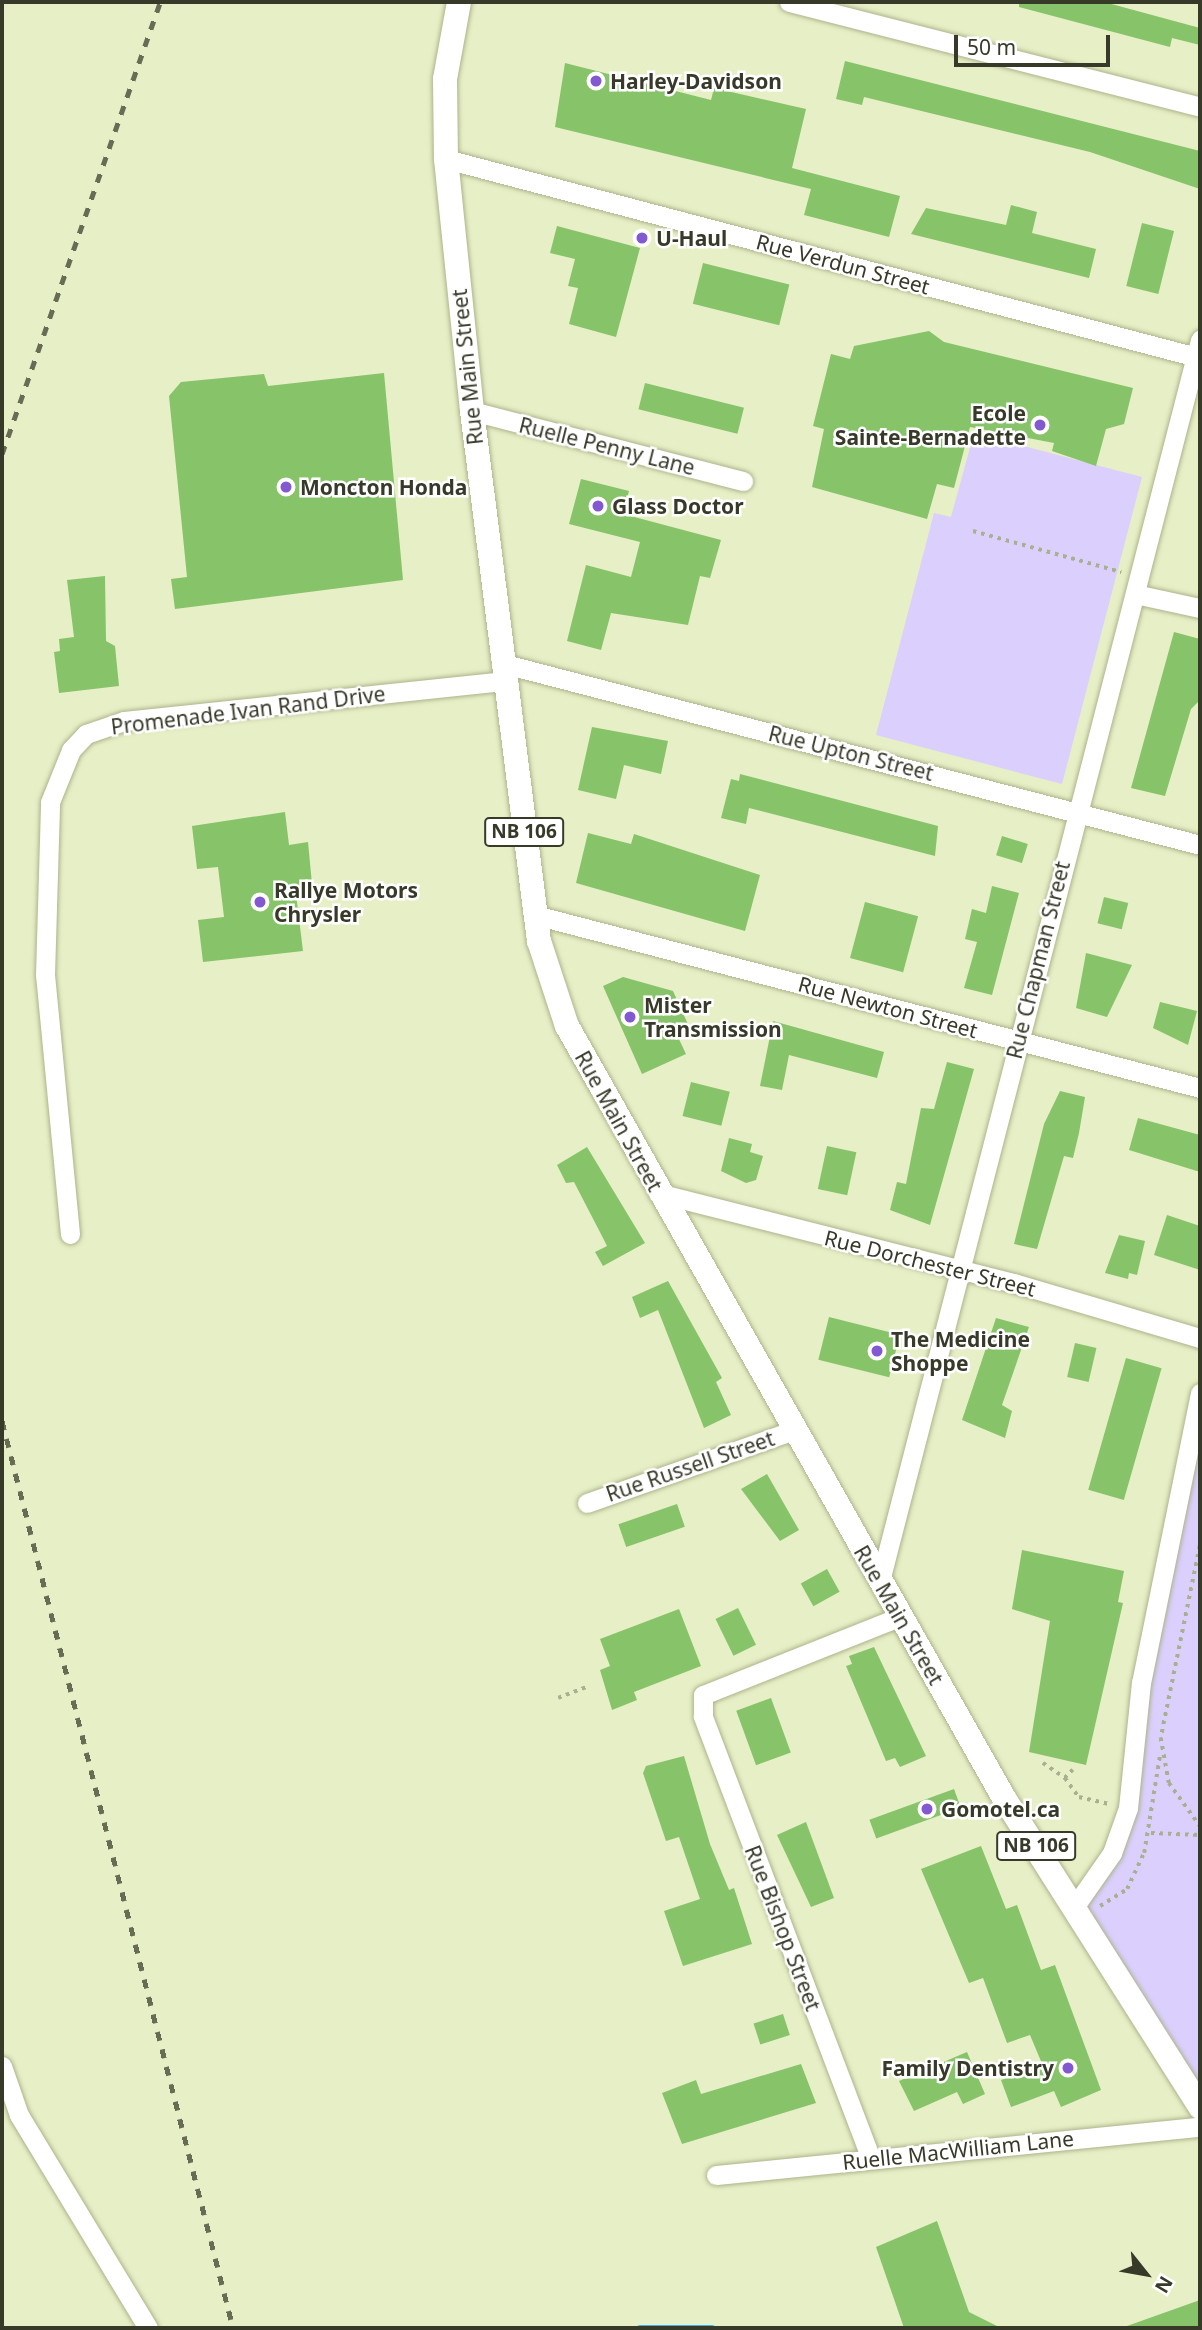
<!DOCTYPE html>
<html>
<head>
<meta charset="utf-8">
<style>
  body { margin:0 }
  #map { position:relative; width:1202px; height:2330px; overflow:hidden; background:#e7efc6; font-family:"Noto Sans",sans-serif }
  div>[style] { position:absolute }
  [style*='--x'] { left:calc(var(--x)*1px); top:calc(var(--y)*1px); width:calc(var(--w)*1px); rotate:calc(var(--a)*1deg) }
  .green>* { inset:0; background:#dbcffe }
  .stream>* { height:6px; margin:-3px; padding:0 3px; transform-origin:3px; border-radius:3px; background:#3ab1ef }
  .building>* { inset:0; background:#86c369; transform-origin:0 0 }
  .path>* { height:3.5px; margin-top:-1.75px; transform-origin:0; background:repeating-linear-gradient(90deg,#a9b08f 0 3.5px,transparent 0 8.5px) }
  .roads { filter:drop-shadow(0 0 2px #adb48c) drop-shadow(0 0 2px #adb48c) }
  .minor>* { height:19px; margin:-9.5px; padding:0 9.5px; transform-origin:9.5px; border-radius:9.5px; background:#fff }
  .major>* { height:24px; margin:-12px; padding:0 12px; transform-origin:12px; border-radius:12px; background:#fff }
  .rail>* { height:5px; margin-top:-2.5px; transform-origin:0; background:repeating-linear-gradient(90deg,#686c55 0 9px,transparent 0 18px) }
  .dots>* { width:19px; height:19px; translate:-50% -50%; box-sizing:border-box; border:4px solid #fff; border-radius:50% }
  span { translate:-50% -50%; white-space:nowrap; text-align:center; line-height:1.15; -webkit-text-stroke:5px #fff; paint-order:stroke }
  .shield-label span { padding:2px 5px; background:#fff; border:2px solid; border-radius:5px; -webkit-text-stroke-width:0 }
  .shield-label { font-size:19px; color:#373a29; font-weight:700 }
  .poi-label { font-size:21px; color:#373a29; font-weight:700 }
  .left { translate:0 -50%; text-align:left }
  .right { translate:-100% -50%; text-align:right }
  .street-label { font-size:21px; color:#373a29 }
  .frame { position:absolute; inset:0; border:4px solid #373a29; pointer-events:none }
  .north { position:absolute; left:1111px; top:2239px; width:70px; height:70px; -webkit-text-stroke:5px #fff; paint-order:stroke; rotate:121deg; font-size:19px; font-weight:700; line-height:28px; text-align:center; color:#373a29 }
  .north::after { content:''; display:block; margin:auto; width:24px; height:32px; background:#373a29; clip-path:polygon(50% 0,100% 100%,50% 72%,0 100%) }
  .scale { position:absolute; left:954px; top:35px; width:156px; height:32px; box-sizing:border-box; border:4px solid #373a29; border-top:0; padding-left:9px; font-size:21px; line-height:24px; white-space:nowrap; color:#373a29; -webkit-text-stroke:5px #fff; paint-order:stroke }
</style>
</head>
<body>
<div id="map">
  <div class="green">
    <i style="clip-path:polygon(974px 433px,1142px 477px,1062px 784px,876px 735px,934px 513px,951px 517px)"></i>
    <i style="clip-path:polygon(1200px 1393px,1200px 2107px,1075px 1906px,1112px 1853px)"></i>
  </div>
  <div class="stream">
    <i style="--x:640;--y:2328;--w:72;--a:0"></i>
  </div>
  <div class="building">
    <i style="clip-path:polygon(1019px 2px,1104px 2px,1200px 28px,1200px 45px,1172px 38px,1170px 47px,1019px 7px)"></i>
    <i style="clip-path:polygon(845px 61px,1200px 151px,1200px 189px,1090px 152px,864px 97px,862px 105px,836px 99px)"></i>
    <i style="clip-path:polygon(565px 63px,711px 100px,714px 88px,806px 109px,792px 168px,900px 196px,889px 237px,804px 215px,811px 189px,555px 127px)"></i>
    <i style="clip-path:polygon(1011px 205px,1037px 212px,1032px 233px,1096px 249px,1089px 278px,911px 234px,926px 208px,1006px 225px)"></i>
    <i style="left:1142px;top:223px;width:33px;height:65px;rotate:14deg"></i>
    <i style="clip-path:polygon(557px 226px,640px 248px,616px 337px,569px 324px,578px 288px,568px 286px,575px 259px,550px 253px)"></i>
    <i style="left:703px;top:263px;width:89px;height:42px;rotate:14deg"></i>
    <i style="clip-path:polygon(929px 331px,944px 342px,1133px 388px,1124px 424px,1106px 429px,1096px 466px,1052px 451px,1054px 443px,970px 427px,954px 488px,937px 484px,927px 519px,812px 487px,824px 429px,813px 426px,831px 354px,850px 359px,854px 346px)"></i>
    <i style="clip-path:polygon(384px 373px,403px 580px,175px 609px,171px 579px,187px 577px,169px 396px,181px 382px,264px 374px,268px 386px)"></i>
    <i style="left:645px;top:383px;width:102px;height:27px;rotate:14deg"></i>
    <i style="clip-path:polygon(581px 479px,629px 491px,623px 514px,721px 540px,710px 578px,700px 576px,688px 625px,611px 613px,601px 650px,567px 641px,586px 565px,631px 577px,640px 542px,569px 524px)"></i>
    <i style="clip-path:polygon(105px 576px,106px 641px,115px 646px,119px 686px,59px 693px,54px 652px,60px 651px,59px 639px,74px 637px,67px 580px)"></i>
    <i style="clip-path:polygon(1174px 632px,1200px 639px,1200px 700px,1191px 709px,1165px 796px,1131px 788px)"></i>
    <i style="clip-path:polygon(592px 727px,668px 741px,661px 774px,624px 765px,616px 799px,578px 790px)"></i>
    <i style="clip-path:polygon(740px 774px,938px 826px,935px 856px,749px 808px,746px 824px,721px 818px,731px 779px,739px 781px)"></i>
    <i style="clip-path:polygon(285px 812px,289px 845px,308px 842px,312px 884px,295px 886px,303px 951px,203px 962px,198px 920px,224px 917px,218px 867px,197px 869px,192px 826px)"></i>
    <i style="clip-path:polygon(588px 833px,631px 844px,634px 834px,760px 875px,745px 931px,576px 883px)"></i>
    <i style="left:1002px;top:836px;width:27px;height:20px;rotate:17deg"></i>
    <i style="clip-path:polygon(992px 886px,1019px 893px,992px 995px,964px 988px,977px 942px,965px 939px,972px 909px,986px 913px)"></i>
    <i style="left:1104px;top:897px;width:25px;height:27px;rotate:14deg"></i>
    <i style="left:865px;top:902px;width:55px;height:58px;rotate:15deg"></i>
    <i style="clip-path:polygon(1086px 953px,1132px 965px,1107px 1017px,1076px 1008px)"></i>
    <i style="clip-path:polygon(623px 977px,673px 991px,691px 1031px,678px 1037px,686px 1054px,642px 1074px,603px 986px)"></i>
    <i style="clip-path:polygon(1160px 1002px,1197px 1011px,1188px 1045px,1153px 1028px)"></i>
    <i style="clip-path:polygon(773px 1021px,884px 1052px,877px 1078px,789px 1055px,782px 1090px,760px 1086px)"></i>
    <i style="clip-path:polygon(947px 1062px,974px 1069px,930px 1225px,890px 1210px,897px 1182px,906px 1184px,921px 1108px,934px 1109px)"></i>
    <i style="left:691px;top:1082px;width:40px;height:35px;rotate:14deg"></i>
    <i style="clip-path:polygon(1060px 1091px,1085px 1097px,1079px 1133px,1073px 1158px,1064px 1156px,1037px 1249px,1014px 1244px,1044px 1124px)"></i>
    <i style="clip-path:polygon(1138px 1118px,1200px 1135px,1200px 1172px,1129px 1150px)"></i>
    <i style="clip-path:polygon(729px 1138px,752px 1144px,750px 1152px,763px 1156px,756px 1180px,746px 1183px,721px 1171px)"></i>
    <i style="left:827px;top:1146px;width:30px;height:44px;rotate:12deg"></i>
    <i style="clip-path:polygon(587px 1147px,645px 1243px,603px 1266px,595px 1252px,607px 1246px,603px 1238px,574px 1182px,566px 1183px,557px 1165px)"></i>
    <i style="clip-path:polygon(1167px 1215px,1200px 1226px,1200px 1270px,1154px 1255px)"></i>
    <i style="clip-path:polygon(1119px 1235px,1145px 1241px,1137px 1275px,1129px 1273px,1128px 1279px,1105px 1273px)"></i>
    <i style="clip-path:polygon(668px 1281px,722px 1378px,716px 1382px,731px 1415px,704px 1428px,658px 1310px,640px 1318px,632px 1297px)"></i>
    <i style="left:829px;top:1317px;width:73px;height:44px;rotate:14deg"></i>
    <i style="clip-path:polygon(996px 1318px,1029px 1327px,1002px 1405px,1012px 1411px,1005px 1438px,962px 1420px)"></i>
    <i style="left:1075px;top:1343px;width:22px;height:35px;rotate:13deg"></i>
    <i style="left:1126px;top:1358px;width:37px;height:137px;rotate:16deg"></i>
    <i style="clip-path:polygon(767px 1474px,799px 1530px,780px 1541px,741px 1489px)"></i>
    <i style="left:677px;top:1504px;width:24px;height:62px;rotate:71deg"></i>
    <i style="clip-path:polygon(1022px 1550px,1124px 1571px,1118px 1602px,1123px 1603px,1086px 1765px,1029px 1752px,1050px 1621px,1012px 1609px)"></i>
    <i style="left:827px;top:1569px;width:26px;height:30px;rotate:61deg"></i>
    <i style="left:738px;top:1608px;width:41px;height:25px;rotate:64deg"></i>
    <i style="clip-path:polygon(679px 1609px,701px 1666px,634px 1692px,637px 1700px,612px 1710px,600px 1670px,610px 1666px,600px 1639px)"></i>
    <i style="clip-path:polygon(874px 1647px,926px 1756px,900px 1767px,895px 1758px,886px 1761px,846px 1666px,852px 1664px,849px 1656px)"></i>
    <i style="left:771px;top:1698px;width:58px;height:37px;rotate:70deg"></i>
    <i style="clip-path:polygon(684px 1756px,710px 1844px,729px 1890px,734px 1888px,752px 1944px,683px 1966px,664px 1911px,700px 1899px,679px 1837px,666px 1841px,643px 1773px,646px 1766px)"></i>
    <i style="left:954px;top:1789px;width:20px;height:90px;rotate:70deg"></i>
    <i style="clip-path:polygon(806px 1822px,834px 1898px,811px 1907px,777px 1835px)"></i>
    <i style="clip-path:polygon(981px 1846px,1006px 1909px,1017px 1905px,1041px 1970px,1055px 1965px,1101px 2090px,1061px 2107px,1054px 2091px,1011px 2107px,1001px 2080px,1043px 2066px,1030px 2035px,1007px 2043px,983px 1978px,969px 1983px,921px 1869px)"></i>
    <i style="left:783px;top:2014px;width:22px;height:31px;rotate:72deg"></i>
    <i style="clip-path:polygon(967px 2052px,985px 2094px,963px 2104px,957px 2092px,914px 2111px,899px 2081px)"></i>
    <i style="clip-path:polygon(801px 2064px,816px 2103px,682px 2144px,662px 2093px,696px 2080px,701px 2094px)"></i>
    <i style="clip-path:polygon(937px 2221px,969px 2312px,1001px 2328px,904px 2328px,876px 2247px)"></i>
    <i style="clip-path:polygon(1200px 2300px,1200px 2328px,1128px 2328px,1127px 2326px)"></i>
  </div>
  <div class="path">
    <i style="--x:973;--y:531;--w:154;--a:15.5"></i>
    <i style="--x:1200;--y:1546;--w:196;--a:101.5"></i>
    <i style="--x:1161;--y:1738;--w:46;--a:79.9"></i>
    <i style="--x:1169;--y:1783;--w:53;--a:54.2"></i>
    <i style="--x:558;--y:1698;--w:30;--a:-21"></i>
    <i style="--x:1043;--y:1763;--w:27;--a:34"></i>
    <i style="--x:1073;--y:1770;--w:11;--a:135"></i>
    <i style="--x:1065;--y:1778;--w:24;--a:54"></i>
    <i style="--x:1079;--y:1797;--w:31;--a:13"></i>
    <i style="--x:1151;--y:1833;--w:49;--a:2.3"></i>
    <i style="--x:1100;--y:1906;--w:32;--a:-32"></i>
    <i style="--x:1127;--y:1889;--w:40;--a:-65"></i>
    <i style="--x:1144;--y:1853;--w:100;--a:-80.8"></i>
  </div>
  <div class="roads">
    <div class="minor">
      <i style="--x:789;--y:2;--w:424;--a:14.3"></i>
      <i style="--x:446;--y:159;--w:780;--a:14.78"></i>
      <i style="--x:472;--y:411;--w:280;--a:14.5"></i>
      <i style="--x:1135;--y:594;--w:66;--a:12.2"></i>
      <i style="--x:501;--y:663;--w:722;--a:14.59"></i>
      <i style="--x:535;--y:915;--w:687;--a:14.58"></i>
      <i style="--x:658;--y:1193;--w:367;--a:14.2"></i>
      <i style="--x:1014;--y:1283;--w:194;--a:16.5"></i>
      <i style="--x:70;--y:1234;--w:260;--a:-95.5"></i>
      <i style="--x:45;--y:975;--w:173;--a:-88.3"></i>
      <i style="--x:50;--y:802;--w:56;--a:-68"></i>
      <i style="--x:71;--y:750;--w:22;--a:-47"></i>
      <i style="--x:86;--y:734;--w:40;--a:-18.9"></i>
      <i style="--x:124;--y:721;--w:381;--a:-6"></i>
      <i style="--x:587;--y:1503;--w:219;--a:-19.4"></i>
      <i style="--x:880;--y:1581;--w:1282;--a:-75.54"></i>
      <i style="--x:1075;--y:1906;--w:65;--a:-55.1"></i>
      <i style="--x:1112;--y:1853;--w:48;--a:-70.4"></i>
      <i style="--x:1128;--y:1808;--w:126;--a:-84.1"></i>
      <i style="--x:1141;--y:1683;--w:296;--a:-78.5"></i>
      <i style="--x:2;--y:2066;--w:52;--a:70.9"></i>
      <i style="--x:19;--y:2115;--w:249;--a:58.8"></i>
      <i style="--x:871;--y:2159;--w:474;--a:-110.8"></i>
      <i style="--x:703;--y:1716;--w:21;--a:-90"></i>
      <i style="--x:703;--y:1695;--w:211;--a:-21.7"></i>
      <i style="--x:716;--y:2175;--w:486;--a:-5.7"></i>
    </div>
    <div class="major">
      <i style="--x:459;--y:2;--w:78;--a:100.3"></i>
      <i style="--x:445;--y:79;--w:80;--a:89.3"></i>
      <i style="--x:446;--y:159;--w:253;--a:84.1"></i>
      <i style="--x:472;--y:411;--w:534;--a:82.8"></i>
      <i style="--x:539;--y:941;--w:89;--a:71.8"></i>
      <i style="--x:567;--y:1026;--w:887;--a:60.49"></i>
      <i style="--x:1004;--y:1798;--w:366;--a:57.6"></i>
    </div>
  </div>
  <div class="rail">
    <i style="--x:2;--y:454;--w:479;--a:-70.7"></i>
    <i style="--x:2;--y:1421;--w:936;--a:75.71"></i>
  </div>
  <div class="dots">
    <i style="left:596px;top:81px;background:#8359d2"></i>
    <i style="left:642px;top:238px;background:#8359d2"></i>
    <i style="left:1040px;top:425px;background:#8359d2"></i>
    <i style="left:286px;top:487px;background:#8359d2"></i>
    <i style="left:598px;top:506px;background:#8359d2"></i>
    <i style="left:260px;top:902px;background:#8359d2"></i>
    <i style="left:630px;top:1017px;background:#8359d2"></i>
    <i style="left:877px;top:1351px;background:#8359d2"></i>
    <i style="left:927px;top:1809px;background:#8359d2"></i>
    <i style="left:1068px;top:2068px;background:#8359d2"></i>
  </div>
  <div class="shield-label">
    <span style="left:524px;top:832px">NB 106</span>
    <span style="left:1036px;top:1846px">NB 106</span>
  </div>
  <div class="poi-label">
    <span class="left" style="left:610px;top:81px">Harley-Davidson</span>
    <span class="left" style="left:656px;top:238px">U-Haul</span>
    <span class="right" style="left:1026px;top:425px">Ecole<br>Sainte-Bernadette</span>
    <span class="left" style="left:300px;top:487px">Moncton Honda</span>
    <span class="left" style="left:612px;top:506px">Glass Doctor</span>
    <span class="left" style="left:274px;top:902px">Rallye Motors<br>Chrysler</span>
    <span class="left" style="left:644px;top:1017px">Mister<br>Transmission</span>
    <span class="left" style="left:891px;top:1351px">The Medicine<br>Shoppe</span>
    <span class="left" style="left:941px;top:1809px">Gomotel.ca</span>
    <span class="right" style="left:1054px;top:2068px">Family Dentistry</span>
  </div>
  <div class="street-label">
    <span style="left:843px;top:264px;rotate:15deg">Rue Verdun Street</span>
    <span style="left:467px;top:367px;rotate:-96deg">Rue Main Street</span>
    <span style="left:607px;top:446px;rotate:14deg">Ruelle Penny Lane</span>
    <span style="left:248px;top:710px;rotate:-7deg">Promenade Ivan Rand Drive</span>
    <span style="left:851px;top:753px;rotate:14deg">Rue Upton Street</span>
    <span style="left:1038px;top:960px;rotate:-76deg">Rue Chapman Street</span>
    <span style="left:888px;top:1007px;rotate:15deg">Rue Newton Street</span>
    <span style="left:619px;top:1121px;rotate:61deg">Rue Main Street</span>
    <span style="left:930px;top:1263px;rotate:14deg">Rue Dorchester Street</span>
    <span style="left:690px;top:1466px;rotate:-19deg">Rue Russell Street</span>
    <span style="left:899px;top:1615px;rotate:60deg">Rue Main Street</span>
    <span style="left:783px;top:1928px;rotate:69deg">Rue Bishop Street</span>
    <span style="left:958px;top:2150px;rotate:-6deg">Ruelle MacWilliam Lane</span>
  </div>
  <div class="frame"></div>
  <div class="north">N</div>
  <div class="scale">50 m</div>
</div>
</body>
</html>
